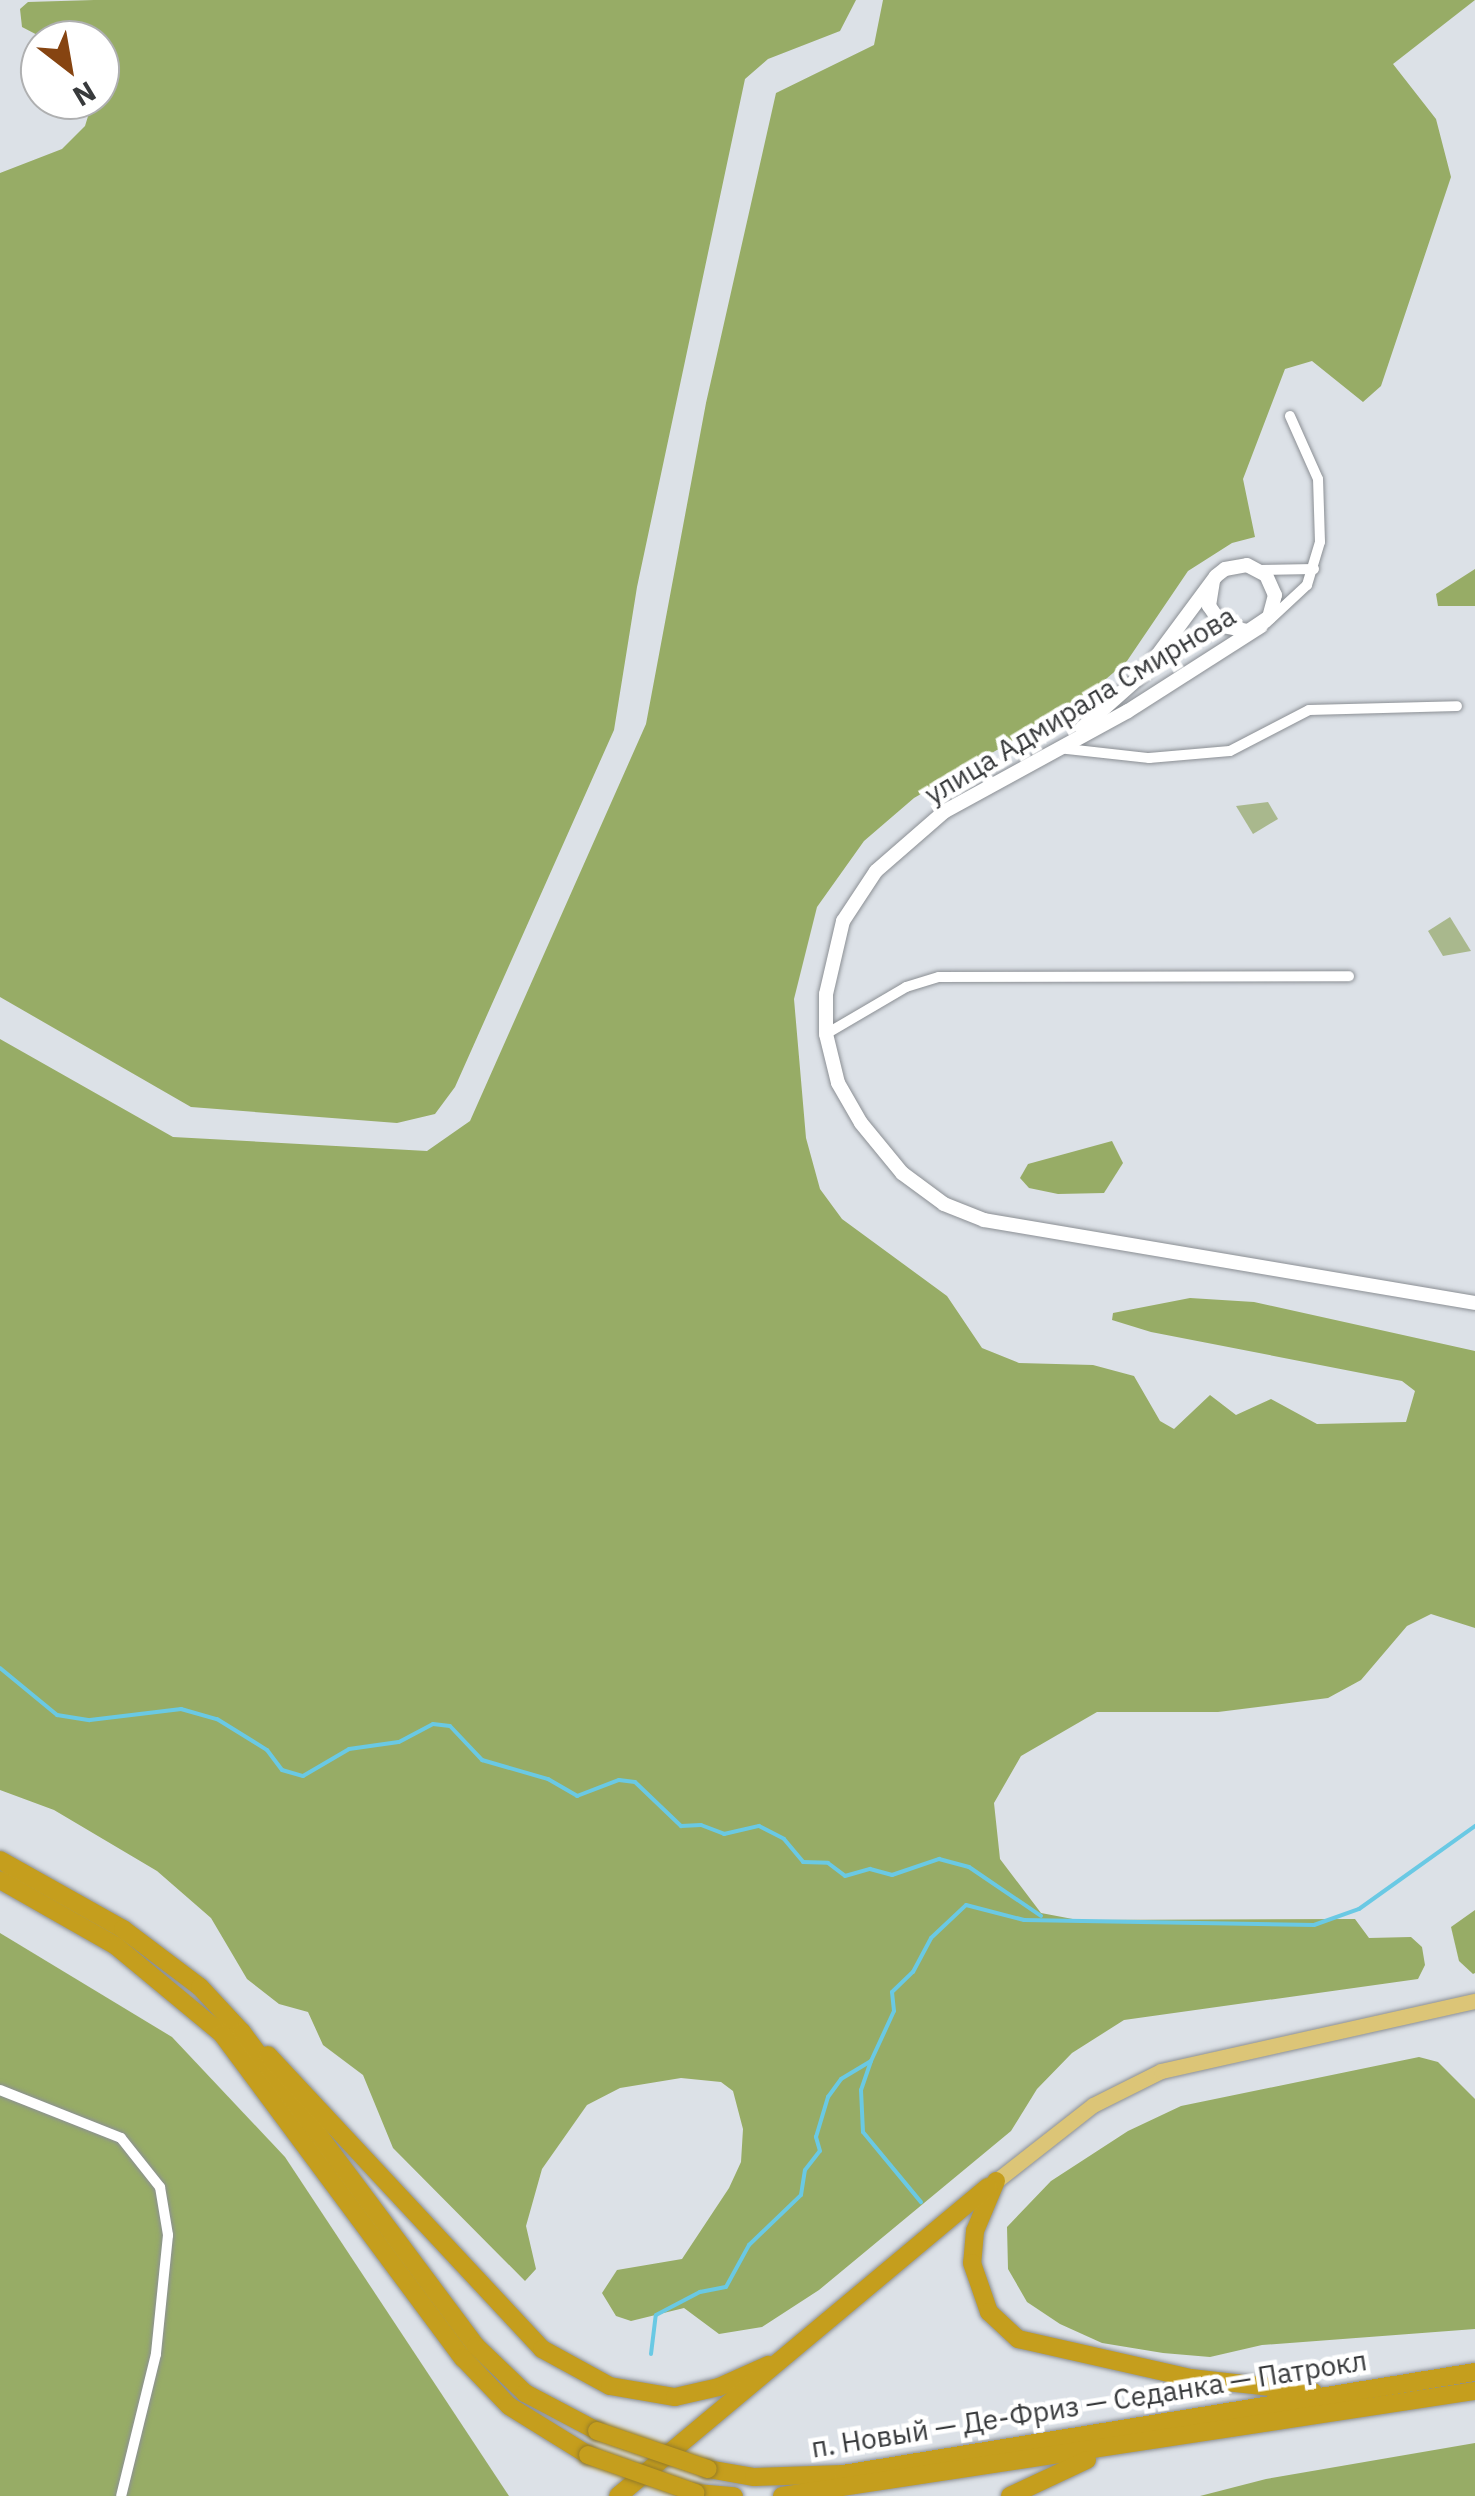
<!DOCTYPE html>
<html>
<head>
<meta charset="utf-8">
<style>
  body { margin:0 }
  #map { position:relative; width:1475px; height:2496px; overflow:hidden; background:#dce1e7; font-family:"IBM Plex Sans",sans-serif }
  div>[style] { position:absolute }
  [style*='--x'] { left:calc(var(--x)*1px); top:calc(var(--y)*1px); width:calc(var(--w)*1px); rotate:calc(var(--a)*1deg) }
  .green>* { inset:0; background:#a9b88d }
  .forest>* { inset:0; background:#97ac66 }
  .stream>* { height:4px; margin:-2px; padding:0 2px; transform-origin:2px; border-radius:2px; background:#6ac9e4 }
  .roads { filter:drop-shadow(0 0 2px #8b8f94) drop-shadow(0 0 2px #8b8f94) }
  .street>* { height:10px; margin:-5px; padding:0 5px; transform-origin:5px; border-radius:5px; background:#fff }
  .secondary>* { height:14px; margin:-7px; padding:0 7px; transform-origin:7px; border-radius:7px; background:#fff }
  .primary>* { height:15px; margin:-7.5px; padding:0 7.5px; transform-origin:7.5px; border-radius:7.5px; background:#dcc577 }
  .highway>* { height:18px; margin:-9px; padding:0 9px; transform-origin:9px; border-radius:9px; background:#c59e1d }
  .bridges { filter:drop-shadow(0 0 2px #947b28) drop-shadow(0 0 2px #947b28) }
  .highway-bridge>* { height:18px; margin:-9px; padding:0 9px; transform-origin:9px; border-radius:9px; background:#c59e1d }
  span { translate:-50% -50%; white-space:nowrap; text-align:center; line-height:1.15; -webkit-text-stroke:9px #fff; paint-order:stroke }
  .street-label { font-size:28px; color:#383a3c }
  .north { position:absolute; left:20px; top:20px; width:100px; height:100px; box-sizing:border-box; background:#fff; border:2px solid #afb0b1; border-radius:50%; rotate:149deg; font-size:28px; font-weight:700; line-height:40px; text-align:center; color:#383a3c }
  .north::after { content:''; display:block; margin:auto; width:35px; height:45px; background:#864411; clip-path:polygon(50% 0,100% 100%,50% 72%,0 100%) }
</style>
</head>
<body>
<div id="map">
  <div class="green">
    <i style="clip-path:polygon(1268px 802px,1278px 819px,1253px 834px,1236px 806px)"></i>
    <i style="clip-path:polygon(1450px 917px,1471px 951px,1443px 956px,1428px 931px)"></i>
  </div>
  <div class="forest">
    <i style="clip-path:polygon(94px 0,856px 0,840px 31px,768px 59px,745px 79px,637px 587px,614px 730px,455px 1087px,435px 1114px,397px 1123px,191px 1107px,0 997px,0 173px,62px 149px,85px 126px,93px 100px,100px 100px,100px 40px,47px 40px,22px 27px,20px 9px,28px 2px)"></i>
    <i style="clip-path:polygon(883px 0,1475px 0,1393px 64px,1436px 119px,1451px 177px,1381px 386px,1363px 402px,1312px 361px,1285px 369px,1243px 479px,1255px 537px,1232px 543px,1188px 571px,1127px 661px,1078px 703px,914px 798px,864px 841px,817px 907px,794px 999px,806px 1138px,820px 1189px,842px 1219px,947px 1296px,982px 1348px,1019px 1363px,1093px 1365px,1134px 1376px,1160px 1421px,1174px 1429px,1210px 1395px,1236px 1415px,1271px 1399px,1317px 1424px,1406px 1422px,1415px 1391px,1402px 1381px,1151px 1332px,1112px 1320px,1113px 1313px,1190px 1298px,1254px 1302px,1475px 1351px,1475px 1628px,1431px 1614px,1407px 1626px,1361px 1680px,1328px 1698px,1218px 1712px,1097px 1712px,1021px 1756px,994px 1803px,1000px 1859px,1041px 1913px,1078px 1920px,1355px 1919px,1369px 1938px,1411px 1937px,1422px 1947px,1425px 1965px,1418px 1979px,1124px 2020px,1072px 2053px,1037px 2089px,1011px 2131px,819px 2290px,762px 2327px,719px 2334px,684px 2308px,631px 2321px,616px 2316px,602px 2293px,617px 2270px,682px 2259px,729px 2188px,741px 2162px,743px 2129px,733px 2091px,721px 2082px,681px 2078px,620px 2088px,587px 2105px,542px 2169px,526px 2226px,536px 2269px,525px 2281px,393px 2148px,363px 2075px,323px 2045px,308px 2012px,279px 2004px,247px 1979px,211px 1918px,157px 1871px,54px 1810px,0 1790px,0 1039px,173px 1137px,427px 1151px,470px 1121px,646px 724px,706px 403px,776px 93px,874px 45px)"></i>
    <i style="clip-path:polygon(1475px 569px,1475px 606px,1438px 606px,1436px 594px)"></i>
    <i style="clip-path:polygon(1112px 1141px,1123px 1163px,1104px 1193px,1058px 1194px,1029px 1188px,1020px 1178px,1028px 1164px)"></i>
    <i style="clip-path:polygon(1475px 1910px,1475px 1973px,1473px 1974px,1459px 1961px,1451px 1927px)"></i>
    <i style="clip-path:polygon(0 1933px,172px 2037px,285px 2157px,509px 2496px,0 2496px)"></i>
    <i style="clip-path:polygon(1419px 2057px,1438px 2062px,1475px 2099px,1475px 2329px,1262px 2345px,1210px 2357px,1163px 2353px,1102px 2343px,1060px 2324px,1027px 2302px,1008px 2269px,1007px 2227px,1051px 2181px,1128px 2131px,1181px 2106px)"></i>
    <i style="clip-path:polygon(1475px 2443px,1475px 2496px,1200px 2496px,1266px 2479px)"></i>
  </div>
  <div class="stream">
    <i style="--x:0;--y:1668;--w:74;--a:39.5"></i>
    <i style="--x:57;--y:1715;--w:33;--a:9"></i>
    <i style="--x:90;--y:1720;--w:92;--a:-6.9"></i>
    <i style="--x:181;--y:1709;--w:37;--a:16"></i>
    <i style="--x:217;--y:1719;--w:59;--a:31.8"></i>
    <i style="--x:267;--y:1750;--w:25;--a:53"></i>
    <i style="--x:282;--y:1770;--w:22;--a:16"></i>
    <i style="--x:303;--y:1776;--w:53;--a:-30.4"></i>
    <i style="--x:349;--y:1749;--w:50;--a:-8"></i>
    <i style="--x:399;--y:1742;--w:38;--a:-28"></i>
    <i style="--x:433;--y:1724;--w:17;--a:7"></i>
    <i style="--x:450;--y:1726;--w:47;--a:46.7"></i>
    <i style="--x:482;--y:1760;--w:69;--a:16.1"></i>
    <i style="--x:548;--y:1779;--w:34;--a:30"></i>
    <i style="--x:577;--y:1796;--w:45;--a:-20.9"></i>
    <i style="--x:619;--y:1780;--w:16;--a:7"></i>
    <i style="--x:635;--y:1782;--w:64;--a:43.7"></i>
    <i style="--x:681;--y:1826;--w:20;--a:-3"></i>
    <i style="--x:701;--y:1825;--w:25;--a:21"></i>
    <i style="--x:724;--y:1834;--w:36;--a:-13"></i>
    <i style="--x:759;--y:1826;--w:28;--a:27"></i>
    <i style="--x:784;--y:1839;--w:30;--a:50"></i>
    <i style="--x:803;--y:1862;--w:25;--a:2"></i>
    <i style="--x:828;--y:1863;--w:21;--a:37"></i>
    <i style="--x:845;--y:1876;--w:26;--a:-16"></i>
    <i style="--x:870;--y:1869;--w:23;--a:15"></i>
    <i style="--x:892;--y:1875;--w:50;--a:-18.8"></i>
    <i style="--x:939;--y:1859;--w:31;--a:15"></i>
    <i style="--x:969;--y:1867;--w:87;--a:34.2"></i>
    <i style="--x:871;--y:2061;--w:31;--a:109"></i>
    <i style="--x:861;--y:2090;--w:42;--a:87.3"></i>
    <i style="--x:863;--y:2132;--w:91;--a:50.4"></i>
    <i style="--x:651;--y:2354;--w:39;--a:-83"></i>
    <i style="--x:656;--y:2315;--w:50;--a:-27.6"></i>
    <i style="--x:700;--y:2292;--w:26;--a:-11"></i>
    <i style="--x:726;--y:2287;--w:48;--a:-61.3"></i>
    <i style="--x:749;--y:2245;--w:72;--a:-43.9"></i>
    <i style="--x:801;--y:2195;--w:25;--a:-81"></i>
    <i style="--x:805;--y:2170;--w:24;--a:-52"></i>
    <i style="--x:820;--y:2151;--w:15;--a:-106"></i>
    <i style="--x:816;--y:2137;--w:42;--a:-73.3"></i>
    <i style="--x:828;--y:2097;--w:22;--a:-54"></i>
    <i style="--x:841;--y:2079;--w:35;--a:-31"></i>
    <i style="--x:871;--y:2061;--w:55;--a:-65.3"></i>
    <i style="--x:894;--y:2011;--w:19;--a:-96"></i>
    <i style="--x:892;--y:1992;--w:29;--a:-44"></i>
    <i style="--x:913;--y:1972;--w:38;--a:-62"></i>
    <i style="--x:931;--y:1938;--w:48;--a:-43.3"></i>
    <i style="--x:966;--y:1905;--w:60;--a:14.5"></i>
    <i style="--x:1024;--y:1920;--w:290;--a:1"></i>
    <i style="--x:1314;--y:1925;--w:48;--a:-19.6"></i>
    <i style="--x:1359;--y:1909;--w:143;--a:-35.6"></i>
  </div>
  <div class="roads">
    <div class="street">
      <i style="--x:1260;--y:570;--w:54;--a:-1.1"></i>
      <i style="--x:1266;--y:623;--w:56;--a:-42.8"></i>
      <i style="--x:1307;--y:585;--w:45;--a:-73.2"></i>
      <i style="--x:1320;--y:542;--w:63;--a:-91.8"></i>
      <i style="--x:1318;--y:479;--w:69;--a:-114"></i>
      <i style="--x:1058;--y:748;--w:92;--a:6.3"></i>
      <i style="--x:1149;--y:758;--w:81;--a:-4.9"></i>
      <i style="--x:1230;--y:751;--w:89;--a:-27.4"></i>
      <i style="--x:1309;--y:710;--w:148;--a:-1.5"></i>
      <i style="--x:826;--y:1034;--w:93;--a:-30.4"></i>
      <i style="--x:906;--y:987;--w:34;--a:-17"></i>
      <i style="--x:939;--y:977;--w:410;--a:-0.1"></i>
      <i style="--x:0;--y:2090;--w:130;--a:21.6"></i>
      <i style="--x:121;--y:2138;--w:63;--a:51.5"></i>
      <i style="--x:160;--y:2187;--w:49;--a:80.5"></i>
      <i style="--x:168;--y:2235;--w:120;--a:95.8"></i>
      <i style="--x:156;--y:2354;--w:146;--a:103.8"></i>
    </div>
    <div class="secondary">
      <i style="--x:1261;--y:626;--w:158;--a:147.4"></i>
      <i style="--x:1128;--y:711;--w:209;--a:151.3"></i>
      <i style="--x:945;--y:811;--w:91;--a:139"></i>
      <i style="--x:876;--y:871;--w:60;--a:123.4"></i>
      <i style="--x:843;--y:921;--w:75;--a:103.1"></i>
      <i style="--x:826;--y:994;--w:40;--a:90"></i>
      <i style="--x:826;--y:1034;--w:50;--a:76.2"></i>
      <i style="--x:838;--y:1083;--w:46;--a:60.1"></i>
      <i style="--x:861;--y:1123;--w:65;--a:50.6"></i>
      <i style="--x:902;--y:1173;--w:52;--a:36.4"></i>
      <i style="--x:944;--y:1204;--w:43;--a:21.8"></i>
      <i style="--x:984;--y:1220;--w:498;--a:9.6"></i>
      <i style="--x:1082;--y:728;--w:84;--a:-41.6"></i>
      <i style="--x:1145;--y:672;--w:119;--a:-53.5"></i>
      <i style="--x:1216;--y:576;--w:11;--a:-38"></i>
      <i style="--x:1225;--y:569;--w:22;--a:-10"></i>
      <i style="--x:1247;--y:565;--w:21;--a:28"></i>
      <i style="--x:1266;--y:575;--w:22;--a:66"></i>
      <i style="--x:1275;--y:595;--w:23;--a:105"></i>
      <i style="--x:1269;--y:617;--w:25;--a:146"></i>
      <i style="--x:1248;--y:631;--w:25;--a:-169"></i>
      <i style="--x:1223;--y:626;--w:24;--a:-125"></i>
      <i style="--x:1209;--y:606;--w:25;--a:-81"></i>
    </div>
    <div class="primary">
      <i style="--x:996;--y:2181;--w:123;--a:-38.1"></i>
      <i style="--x:1093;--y:2105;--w:76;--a:-26.6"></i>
      <i style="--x:1161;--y:2071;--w:322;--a:-12.6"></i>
    </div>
    <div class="highway">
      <i style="--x:0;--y:1860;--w:141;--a:29.3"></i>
      <i style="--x:123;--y:1929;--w:96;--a:37"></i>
      <i style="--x:200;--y:1987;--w:62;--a:47"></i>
      <i style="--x:242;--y:2032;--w:392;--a:53.3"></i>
      <i style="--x:476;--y:2346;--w:68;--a:43.8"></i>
      <i style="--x:525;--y:2393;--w:81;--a:27.8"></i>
      <i style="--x:0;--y:1880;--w:133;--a:29.6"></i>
      <i style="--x:116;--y:1946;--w:138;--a:39.7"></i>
      <i style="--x:222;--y:2034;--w:404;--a:53.4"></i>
      <i style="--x:463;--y:2358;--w:66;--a:46.2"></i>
      <i style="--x:509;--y:2406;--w:93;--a:31.8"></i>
      <i style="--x:268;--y:2055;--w:402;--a:47"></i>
      <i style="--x:542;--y:2349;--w:77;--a:28.6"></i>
      <i style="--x:610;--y:2386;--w:66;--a:9.6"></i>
      <i style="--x:675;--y:2397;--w:45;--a:-12.8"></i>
      <i style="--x:719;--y:2387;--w:54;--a:-24.2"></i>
      <i style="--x:996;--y:2181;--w:54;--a:112.8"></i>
      <i style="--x:975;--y:2231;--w:32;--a:95"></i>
      <i style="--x:972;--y:2263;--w:52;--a:70.9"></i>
      <i style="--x:989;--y:2312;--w:40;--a:43"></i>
      <i style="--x:1018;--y:2339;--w:177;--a:12.7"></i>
      <i style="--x:1191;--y:2378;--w:123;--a:6.5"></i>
      <i style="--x:708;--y:2469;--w:47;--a:9.9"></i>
      <i style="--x:754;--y:2477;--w:89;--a:-1.9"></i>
      <i style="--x:843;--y:2474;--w:640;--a:-9.17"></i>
      <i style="--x:696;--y:2493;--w:38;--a:5"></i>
      <i style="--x:618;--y:2496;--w:482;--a:-39.9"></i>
      <i style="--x:782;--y:2496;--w:701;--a:-8.62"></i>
      <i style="--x:1010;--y:2496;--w:85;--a:-25.1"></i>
    </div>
  </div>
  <div class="bridges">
    <div class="highway-bridge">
      <i style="--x:597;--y:2431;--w:117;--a:18.9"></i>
      <i style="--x:588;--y:2455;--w:114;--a:19.4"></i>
    </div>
  </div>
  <div class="street-label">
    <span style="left:1080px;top:705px;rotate:-31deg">улица Адмирала Смирнова</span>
    <span style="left:1089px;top:2404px;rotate:-9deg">п. Новый — Де-Фриз — Седанка — Патрокл</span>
  </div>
  <div class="north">N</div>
</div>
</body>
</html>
